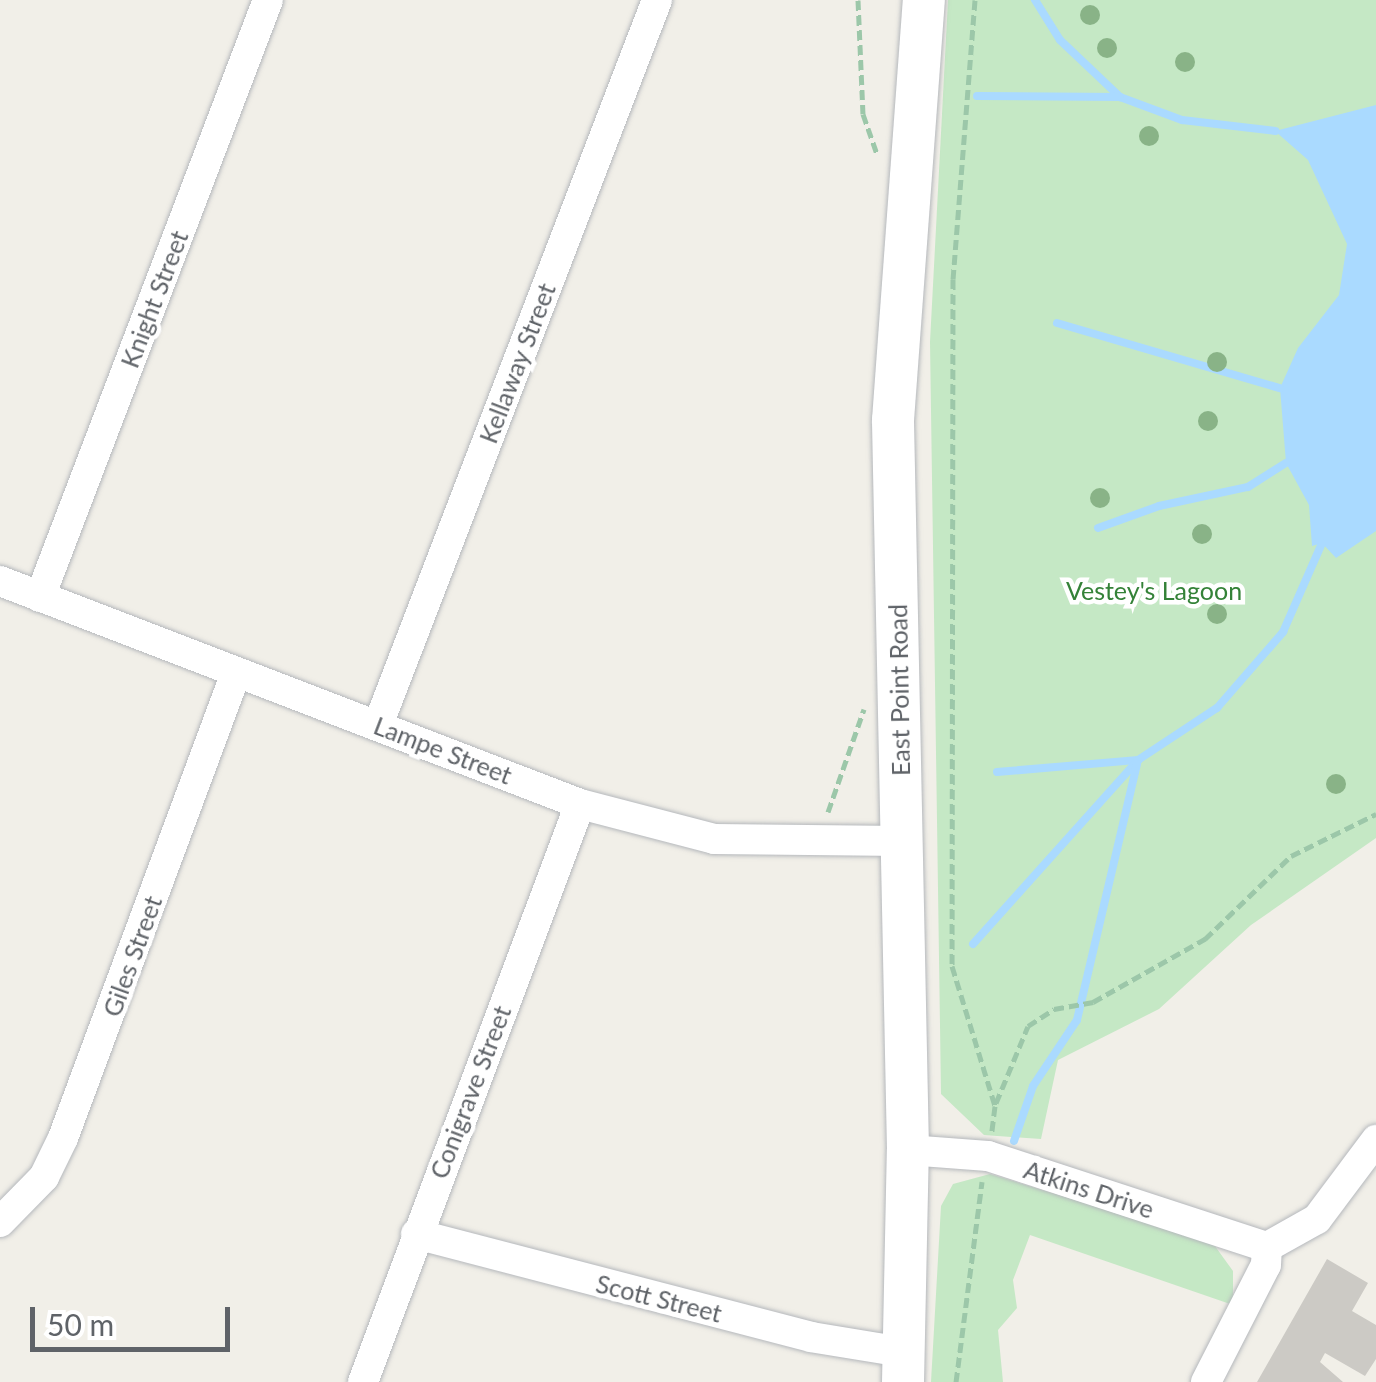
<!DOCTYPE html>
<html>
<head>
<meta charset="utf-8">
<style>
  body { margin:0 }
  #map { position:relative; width:1376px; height:1382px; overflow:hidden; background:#f1efe8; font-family:Lato,sans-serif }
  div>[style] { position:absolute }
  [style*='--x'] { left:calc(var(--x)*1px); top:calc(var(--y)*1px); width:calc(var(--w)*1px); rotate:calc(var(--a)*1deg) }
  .green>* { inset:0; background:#c5e8c5 }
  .water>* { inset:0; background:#aadaff }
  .stream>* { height:8px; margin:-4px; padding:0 4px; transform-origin:4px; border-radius:4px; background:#aadaff }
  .building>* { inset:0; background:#cccac5 }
  .path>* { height:5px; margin-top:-2.5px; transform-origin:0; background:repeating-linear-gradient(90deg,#9cc7a9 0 10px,transparent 0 15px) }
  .roads { filter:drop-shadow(0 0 2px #b5b8bc) drop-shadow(0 0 2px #b5b8bc) }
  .street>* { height:30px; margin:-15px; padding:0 15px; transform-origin:15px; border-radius:15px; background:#fff }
  .secondary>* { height:42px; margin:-21px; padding:0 21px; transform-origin:21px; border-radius:21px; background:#fff }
  .trees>* { width:20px; height:20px; margin:-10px; border-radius:50%; background:#89b387 }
  span { translate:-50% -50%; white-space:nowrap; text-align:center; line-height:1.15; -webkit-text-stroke:9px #fff; paint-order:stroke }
  .street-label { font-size:25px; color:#5f6368 }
  .park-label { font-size:25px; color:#348238 }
  .scale { position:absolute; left:30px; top:1307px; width:200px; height:45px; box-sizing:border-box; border:5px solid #5f6368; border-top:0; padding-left:12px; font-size:30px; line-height:35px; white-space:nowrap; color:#5f6368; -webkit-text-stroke:8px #fff; paint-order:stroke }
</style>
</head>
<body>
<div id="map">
  <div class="green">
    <i style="clip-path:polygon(948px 0,1376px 0,1376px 838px,1251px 925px,1159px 1009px,1058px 1060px,1041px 1139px,984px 1135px,941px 1094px,930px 342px)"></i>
    <i style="clip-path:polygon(990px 1174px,1212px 1242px,1233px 1271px,1233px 1305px,1030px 1235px,1013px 1280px,1017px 1308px,998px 1330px,1003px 1382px,931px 1382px,941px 1206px,953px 1184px)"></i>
  </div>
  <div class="water">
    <i style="clip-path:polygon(1376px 105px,1376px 531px,1336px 558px,1322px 543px,1312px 546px,1309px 505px,1286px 463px,1280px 388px,1298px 348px,1339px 295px,1347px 244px,1308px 160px,1275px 131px)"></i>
  </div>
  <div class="stream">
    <i style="--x:1035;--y:0;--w:47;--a:58"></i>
    <i style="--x:1060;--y:40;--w:83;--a:43.5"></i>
    <i style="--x:1120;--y:97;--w:66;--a:20.4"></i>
    <i style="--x:1182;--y:120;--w:94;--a:6.7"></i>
    <i style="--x:977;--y:96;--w:143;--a:0.4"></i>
    <i style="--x:1057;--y:323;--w:232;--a:16.3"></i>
    <i style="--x:1098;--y:528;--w:65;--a:-19.8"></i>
    <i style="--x:1159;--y:506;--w:91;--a:-12.1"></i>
    <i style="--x:1248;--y:487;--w:45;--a:-32.3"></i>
    <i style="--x:997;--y:772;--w:142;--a:-4.9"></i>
    <i style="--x:973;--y:944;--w:247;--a:-48.1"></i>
    <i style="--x:1138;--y:760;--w:95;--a:-33.4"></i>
    <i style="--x:1217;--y:708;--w:101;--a:-49"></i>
    <i style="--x:1283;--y:632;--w:97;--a:-66.3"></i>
    <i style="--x:1014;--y:1141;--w:58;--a:-70.9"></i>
    <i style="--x:1033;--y:1086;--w:79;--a:-56.3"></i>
    <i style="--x:1077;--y:1020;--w:263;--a:-76.8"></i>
  </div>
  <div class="building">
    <i style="clip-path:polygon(1327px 1259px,1368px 1283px,1352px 1311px,1376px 1325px,1376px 1359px,1365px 1376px,1325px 1353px,1320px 1362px,1343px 1382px,1257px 1382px)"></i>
  </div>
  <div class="path">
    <i style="--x:858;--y:0;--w:114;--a:87.5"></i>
    <i style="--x:863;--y:114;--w:42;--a:70.7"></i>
    <i style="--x:975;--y:0;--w:280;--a:94.5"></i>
    <i style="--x:953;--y:279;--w:687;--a:90.08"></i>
    <i style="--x:952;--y:966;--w:146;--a:72.9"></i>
    <i style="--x:995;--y:1106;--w:26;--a:97"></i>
    <i style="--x:828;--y:812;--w:109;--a:-70.7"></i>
    <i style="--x:996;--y:1103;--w:83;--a:-67.4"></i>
    <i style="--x:1028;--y:1026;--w:31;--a:-33"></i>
    <i style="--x:1054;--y:1009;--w:40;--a:-10"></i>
    <i style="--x:1093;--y:1002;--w:129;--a:-29.4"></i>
    <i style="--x:1205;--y:939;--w:120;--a:-44"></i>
    <i style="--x:1291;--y:856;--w:95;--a:-26.3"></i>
    <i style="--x:956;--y:1382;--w:202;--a:-82.6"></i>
  </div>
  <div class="roads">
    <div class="street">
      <i style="--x:0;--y:581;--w:621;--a:21.03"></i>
      <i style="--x:580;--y:804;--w:138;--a:14.6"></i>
      <i style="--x:714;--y:839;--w:188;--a:0.6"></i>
      <i style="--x:40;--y:597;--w:639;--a:-69.1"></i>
      <i style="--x:378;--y:725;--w:777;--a:-68.95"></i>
      <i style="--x:908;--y:1150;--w:80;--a:4.3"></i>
      <i style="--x:988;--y:1156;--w:293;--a:18.1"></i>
      <i style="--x:0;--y:1222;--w:63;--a:-45.6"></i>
      <i style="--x:44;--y:1177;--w:43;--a:-64"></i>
      <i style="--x:63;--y:1138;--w:496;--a:-69.6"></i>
      <i style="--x:416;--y:1234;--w:408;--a:14.6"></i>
      <i style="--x:811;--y:1337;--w:93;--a:9.3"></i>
      <i style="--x:363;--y:1382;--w:617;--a:-69.42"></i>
      <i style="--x:1206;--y:1382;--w:131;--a:-62.9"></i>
      <i style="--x:1266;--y:1265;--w:18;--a:-87"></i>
      <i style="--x:1267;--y:1247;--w:57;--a:-29.2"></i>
      <i style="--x:1317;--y:1219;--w:99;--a:-53.2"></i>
    </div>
    <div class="secondary">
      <i style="--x:903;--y:1382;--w:232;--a:-88.8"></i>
      <i style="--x:908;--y:1150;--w:730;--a:-91.18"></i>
      <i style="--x:893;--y:420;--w:421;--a:-85.8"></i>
    </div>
  </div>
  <div class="trees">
    <i style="left:1090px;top:15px"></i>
    <i style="left:1107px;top:48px"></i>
    <i style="left:1185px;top:62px"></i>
    <i style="left:1149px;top:136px"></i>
    <i style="left:1217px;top:362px"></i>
    <i style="left:1208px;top:421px"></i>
    <i style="left:1100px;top:498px"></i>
    <i style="left:1202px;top:534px"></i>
    <i style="left:1217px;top:614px"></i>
    <i style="left:1336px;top:784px"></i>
  </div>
  <div class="street-label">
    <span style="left:154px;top:299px;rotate:-69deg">Knight Street</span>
    <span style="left:517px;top:363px;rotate:-69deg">Kellaway Street</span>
    <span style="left:899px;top:690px;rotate:-91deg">East Point Road</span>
    <span style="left:443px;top:750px;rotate:21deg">Lampe Street</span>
    <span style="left:132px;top:956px;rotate:-70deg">Giles Street</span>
    <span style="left:470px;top:1092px;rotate:-69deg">Conigrave Street</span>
    <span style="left:1089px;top:1189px;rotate:18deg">Atkins Drive</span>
    <span style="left:659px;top:1298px;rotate:14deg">Scott Street</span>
  </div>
  <div class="park-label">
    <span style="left:1154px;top:590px">Vestey's Lagoon</span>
  </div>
  <div class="scale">50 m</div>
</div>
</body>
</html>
